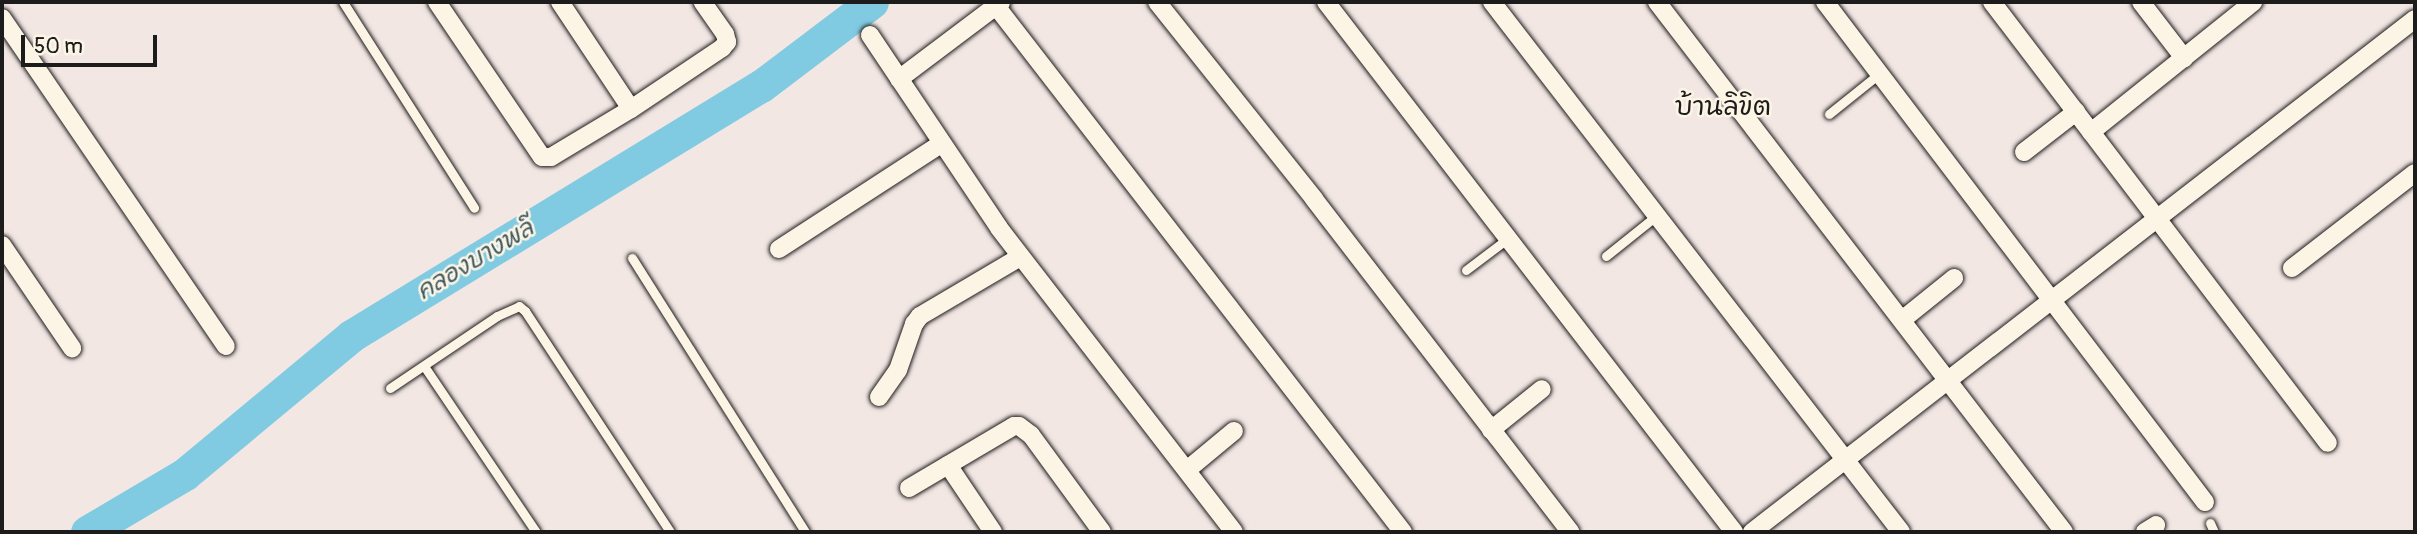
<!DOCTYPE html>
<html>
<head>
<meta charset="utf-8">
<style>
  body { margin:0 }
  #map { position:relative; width:2417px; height:534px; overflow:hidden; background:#f3e7e4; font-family:Pangolin,"Playpen Sans Thai",sans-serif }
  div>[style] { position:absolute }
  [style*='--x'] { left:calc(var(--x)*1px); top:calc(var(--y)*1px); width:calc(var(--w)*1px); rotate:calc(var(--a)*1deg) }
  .river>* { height:33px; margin:-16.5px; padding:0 16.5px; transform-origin:16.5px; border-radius:16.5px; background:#81cbe2 }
  .roads { filter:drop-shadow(0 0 2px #1c1c1c) drop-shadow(0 0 2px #1c1c1c) }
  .service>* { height:9px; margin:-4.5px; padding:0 4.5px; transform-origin:4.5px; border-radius:4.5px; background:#fcf5e5 }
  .minor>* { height:18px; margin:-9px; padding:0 9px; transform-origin:9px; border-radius:9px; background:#fcf5e5 }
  span { translate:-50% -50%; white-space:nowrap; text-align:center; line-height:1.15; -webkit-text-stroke:5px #fcf5e5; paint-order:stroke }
  .water-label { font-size:24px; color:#3f5961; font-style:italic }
  .quarter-label { font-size:26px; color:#1c1c1c }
  .frame { position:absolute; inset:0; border:4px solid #1c1c1c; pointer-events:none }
  .scale { position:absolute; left:21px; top:35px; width:136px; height:32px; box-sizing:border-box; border:4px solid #1c1c1c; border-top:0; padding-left:9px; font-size:21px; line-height:24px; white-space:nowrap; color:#1c1c1c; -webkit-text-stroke:5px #fcf5e5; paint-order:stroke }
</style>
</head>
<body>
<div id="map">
  <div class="river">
    <i style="--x:87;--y:532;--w:114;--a:-30.6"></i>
    <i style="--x:185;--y:474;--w:216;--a:-39.7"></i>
    <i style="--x:351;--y:336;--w:480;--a:-31.4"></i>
    <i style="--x:761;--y:86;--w:139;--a:-37.1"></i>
  </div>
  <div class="roads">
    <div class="service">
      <i style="--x:343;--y:2;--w:244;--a:57.5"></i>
      <i style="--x:1829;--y:114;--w:65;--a:-38.8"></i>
      <i style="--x:1606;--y:256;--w:64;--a:-38.7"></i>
      <i style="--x:632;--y:258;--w:324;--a:57.7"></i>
      <i style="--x:1466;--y:270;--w:51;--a:-37.1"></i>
      <i style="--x:424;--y:366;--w:200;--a:56"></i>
      <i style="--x:390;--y:388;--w:129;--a:-33.9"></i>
      <i style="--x:497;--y:316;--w:24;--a:-24"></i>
      <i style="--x:519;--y:306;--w:8;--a:40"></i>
      <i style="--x:525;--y:311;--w:264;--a:56.7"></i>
      <i style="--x:2210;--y:523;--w:10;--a:66"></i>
    </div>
    <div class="minor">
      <i style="--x:437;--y:2;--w:187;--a:55.9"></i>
      <i style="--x:542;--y:157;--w:9;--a:0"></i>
      <i style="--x:551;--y:157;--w:93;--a:-31"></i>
      <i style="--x:631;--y:109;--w:110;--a:-33.8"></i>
      <i style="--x:722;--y:48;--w:8;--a:-50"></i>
      <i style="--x:727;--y:42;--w:8;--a:-104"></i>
      <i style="--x:725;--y:34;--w:39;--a:-125"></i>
      <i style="--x:560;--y:2;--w:128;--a:56.4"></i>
      <i style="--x:1157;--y:2;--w:252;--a:51.4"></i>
      <i style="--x:1314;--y:199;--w:420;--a:52.4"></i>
      <i style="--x:1326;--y:2;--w:669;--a:52.41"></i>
      <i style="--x:1492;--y:2;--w:669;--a:52.34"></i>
      <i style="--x:1657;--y:2;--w:668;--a:52.48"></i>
      <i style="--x:1825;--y:2;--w:628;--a:52.77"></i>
      <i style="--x:1992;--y:2;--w:554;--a:52.7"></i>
      <i style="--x:2141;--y:2;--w:71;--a:52.5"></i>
      <i style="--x:996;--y:6;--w:665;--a:52.27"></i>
      <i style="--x:2;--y:18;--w:397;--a:55.7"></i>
      <i style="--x:870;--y:35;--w:232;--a:56.2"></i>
      <i style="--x:999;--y:228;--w:384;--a:52.3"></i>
      <i style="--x:899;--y:79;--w:128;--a:-37"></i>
      <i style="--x:2091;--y:132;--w:208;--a:-38.7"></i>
      <i style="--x:2024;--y:152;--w:66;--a:-37.6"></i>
      <i style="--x:2;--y:245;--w:125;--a:55.8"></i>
      <i style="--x:779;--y:249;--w:194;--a:-33"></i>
      <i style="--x:2292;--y:268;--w:155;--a:-37.7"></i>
      <i style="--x:1902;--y:320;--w:67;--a:-38.9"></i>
      <i style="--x:879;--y:397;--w:33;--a:-55"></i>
      <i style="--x:898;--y:370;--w:49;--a:-70.8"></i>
      <i style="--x:914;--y:324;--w:10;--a:-53"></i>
      <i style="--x:920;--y:316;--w:116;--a:-30.5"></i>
      <i style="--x:1491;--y:430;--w:65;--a:-38.8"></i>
      <i style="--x:948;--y:465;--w:81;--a:56.1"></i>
      <i style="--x:1187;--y:470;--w:61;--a:-39.7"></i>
      <i style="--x:909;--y:488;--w:122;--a:-30.6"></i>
      <i style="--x:1014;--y:426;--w:5;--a:0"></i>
      <i style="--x:1019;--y:426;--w:15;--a:37"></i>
      <i style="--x:1031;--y:435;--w:120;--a:53.8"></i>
      <i style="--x:1752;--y:532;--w:838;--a:-37.73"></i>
      <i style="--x:2145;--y:532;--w:13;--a:-32"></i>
    </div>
  </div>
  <div class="water-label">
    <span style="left:475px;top:260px;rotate:-31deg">คลองบางพลี</span>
  </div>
  <div class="quarter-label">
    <span style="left:1723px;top:108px">บ้านลิขิต</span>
  </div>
  <div class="frame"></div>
  <div class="scale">50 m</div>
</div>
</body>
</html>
